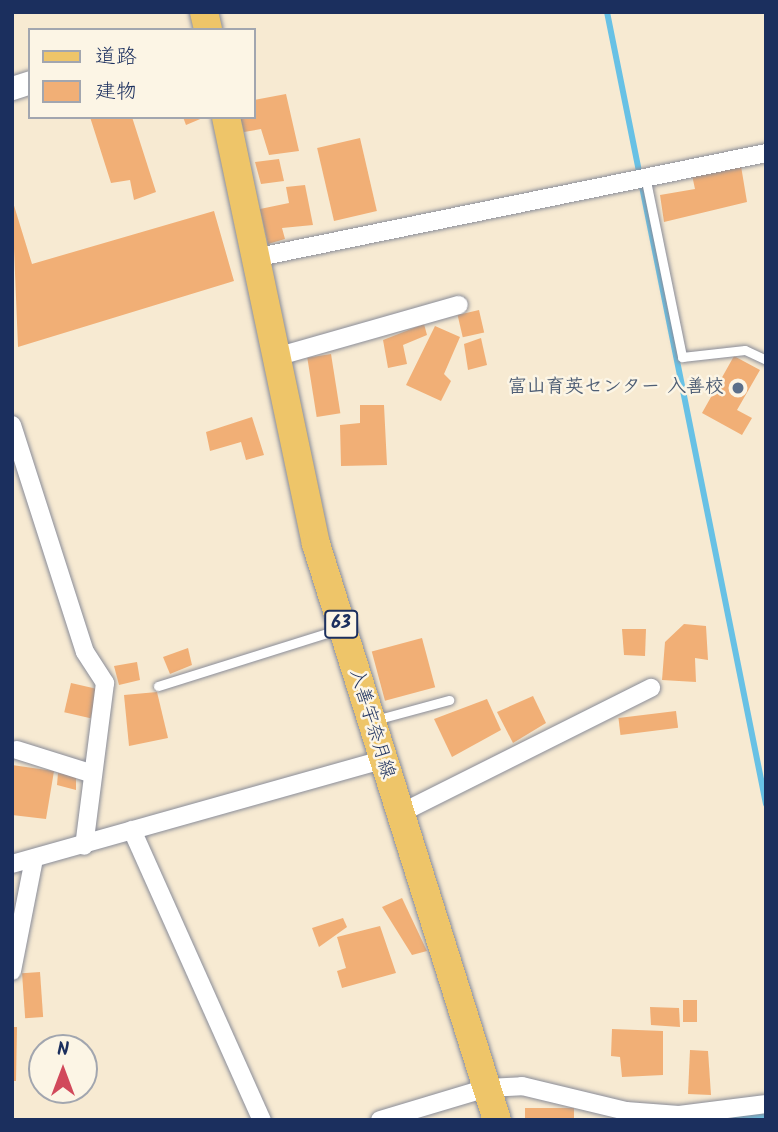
<!DOCTYPE html>
<html>
<head>
<meta charset="utf-8">
<style>
  body { margin:0 }
  #map { position:relative; width:778px; height:1132px; overflow:hidden; background:#f7ead2; font-family:Kalam,"Klee One",sans-serif }
  div>[style] { position:absolute }
  [style*='--x'] { left:calc(var(--x)*1px); top:calc(var(--y)*1px); width:calc(var(--w)*1px); rotate:calc(var(--a)*1deg) }
  .stream>* { height:6px; margin:-3px; padding:0 3px; transform-origin:3px; border-radius:3px; background:#68c1e5 }
  .building>* { inset:0; background:#f1af76; transform-origin:0 0 }
  .roads { filter:drop-shadow(0 0 2px #898c98) drop-shadow(0 0 2px #898c98) }
  .service>* { height:9px; margin:-4.5px; padding:0 4.5px; transform-origin:4.5px; border-radius:4.5px; background:#fff }
  .minor>* { height:18px; margin:-9px; padding:0 9px; transform-origin:9px; border-radius:9px; background:#fff }
  .tertiary>* { height:23px; margin:-11.5px; padding:0 11.5px; transform-origin:11.5px; border-radius:11.5px; background:#fff }
  .primary>* { height:28px; margin:-14px; padding:0 14px; transform-origin:14px; border-radius:14px; background:#eec569 }
  .dots>* { width:19px; height:19px; translate:-50% -50%; box-sizing:border-box; border:4px solid #fcf5e5; border-radius:50% }
  span { translate:-50% -50%; white-space:nowrap; text-align:center; line-height:1.15; -webkit-text-stroke:5px #fcf5e5; paint-order:stroke }
  .shield-label span { padding:2px 5px; background:#fcf5e5; border:2px solid; border-radius:5px; -webkit-text-stroke-width:0 }
  .shield-label { font-size:18px; color:#1b2f5e; font-weight:700 }
  .service-label { font-size:19px; color:#4e5e75; font-weight:700 }
  .right { translate:-100% -50%; text-align:right }
  .street-label { font-size:19px; color:#1b2f5e }
  .frame { position:absolute; inset:0; border:14px solid #1b2f5e; pointer-events:none }
  .legend { position:absolute; left:28px; top:28px; width:228px; height:91px; box-sizing:border-box; background:#fcf5e5; border:2px solid #a2a6af; margin:0; padding:9px 12px; list-style:none; font-size:21px; color:#1b2f5e }
  .legend li { display:flex; align-items:center; gap:14px; height:35px }
  .legend b { width:35px; border:2px solid #a2a6af }
  .north { position:absolute; left:28px; top:1034px; width:70px; height:70px; box-sizing:border-box; background:#fcf5e5; border:2px solid #a2a6af; border-radius:50%; rotate:0deg; font-size:19px; font-weight:700; line-height:28px; text-align:center; color:#1b2f5e }
  .north::after { content:''; display:block; margin:auto; width:24px; height:32px; background:#d1495b; clip-path:polygon(50% 0,100% 100%,50% 72%,0 100%) }
</style>
</head>
<body>
<div id="map">
  <div class="stream">
    <i style="--x:607;--y:12;--w:808;--a:78.65"></i>
    <i style="--x:734;--y:1120;--w:32;--a:-9"></i>
  </div>
  <div class="building">
    <i style="clip-path:polygon(286px 94px,299px 151px,269px 155px,261px 129px,244px 132px,240px 117px,254px 117px,254px 100px)"></i>
    <i style="clip-path:polygon(90px 117px,132px 117px,156px 192px,134px 200px,130px 180px,111px 183px)"></i>
    <i style="clip-path:polygon(183px 117px,205px 117px,186px 125px)"></i>
    <i style="left:360px;top:138px;width:75px;height:44px;rotate:77deg"></i>
    <i style="clip-path:polygon(279px 159px,284px 181px,261px 184px,255px 162px)"></i>
    <i style="clip-path:polygon(741px 166px,747px 202px,664px 222px,660px 195px,695px 189px,692px 175px)"></i>
    <i style="clip-path:polygon(305px 185px,313px 225px,282px 228px,285px 239px,268px 244px,260px 209px,289px 203px,286px 187px)"></i>
    <i style="clip-path:polygon(12px 199px,32px 264px,214px 211px,234px 281px,18px 347px)"></i>
    <i style="left:479px;top:310px;width:23px;height:22px;rotate:77deg"></i>
    <i style="clip-path:polygon(424px 324px,427px 335px,403px 345px,407px 364px,388px 368px,383px 340px)"></i>
    <i style="clip-path:polygon(435px 326px,460px 337px,444px 374px,451px 381px,441px 401px,406px 385px)"></i>
    <i style="clip-path:polygon(481px 338px,487px 365px,468px 370px,464px 344px)"></i>
    <i style="left:331px;top:354px;width:60px;height:24px;rotate:81deg"></i>
    <i style="clip-path:polygon(734px 356px,760px 370px,737px 410px,752px 418px,742px 435px,702px 413px)"></i>
    <i style="clip-path:polygon(360px 405px,384px 405px,387px 465px,341px 466px,340px 425px,360px 423px)"></i>
    <i style="clip-path:polygon(252px 417px,264px 455px,246px 460px,241px 442px,210px 451px,206px 432px)"></i>
    <i style="clip-path:polygon(684px 624px,706px 626px,708px 660px,695px 658px,696px 682px,662px 680px,665px 642px)"></i>
    <i style="clip-path:polygon(622px 629px,646px 629px,645px 656px,624px 655px)"></i>
    <i style="left:422px;top:638px;width:51px;height:52px;rotate:75deg"></i>
    <i style="clip-path:polygon(188px 648px,192px 665px,170px 674px,163px 657px)"></i>
    <i style="clip-path:polygon(137px 662px,140px 680px,119px 685px,114px 666px)"></i>
    <i style="left:71px;top:683px;width:27px;height:30px;rotate:13deg"></i>
    <i style="clip-path:polygon(157px 692px,168px 738px,129px 746px,124px 695px)"></i>
    <i style="clip-path:polygon(533px 696px,546px 723px,513px 743px,497px 712px)"></i>
    <i style="clip-path:polygon(487px 699px,501px 730px,452px 757px,434px 719px)"></i>
    <i style="left:676px;top:711px;width:17px;height:58px;rotate:83deg"></i>
    <i style="clip-path:polygon(12px 765px,54px 771px,46px 819px,12px 815px)"></i>
    <i style="clip-path:polygon(58px 773px,76px 776px,76px 790px,57px 785px)"></i>
    <i style="clip-path:polygon(402px 898px,427px 951px,412px 955px,382px 907px)"></i>
    <i style="clip-path:polygon(343px 918px,347px 927px,319px 947px,312px 928px)"></i>
    <i style="clip-path:polygon(380px 926px,396px 973px,342px 988px,337px 971px,346px 968px,337px 937px)"></i>
    <i style="left:40px;top:972px;width:45px;height:18px;rotate:86deg"></i>
    <i style="left:683px;top:1000px;width:14px;height:22px"></i>
    <i style="clip-path:polygon(650px 1007px,679px 1008px,680px 1027px,651px 1025px)"></i>
    <i style="clip-path:polygon(12px 1027px,17px 1027px,16px 1081px,12px 1081px)"></i>
    <i style="clip-path:polygon(612px 1029px,663px 1031px,663px 1075px,622px 1077px,620px 1057px,611px 1056px)"></i>
    <i style="clip-path:polygon(690px 1050px,708px 1051px,711px 1095px,688px 1094px)"></i>
    <i style="left:525px;top:1108px;width:49px;height:12px"></i>
  </div>
  <div class="roads">
    <div class="service">
      <i style="--x:645;--y:176;--w:185;--a:78.4"></i>
      <i style="--x:682;--y:357;--w:63;--a:-6.3"></i>
      <i style="--x:745;--y:350;--w:23;--a:25"></i>
      <i style="--x:158;--y:686;--w:191;--a:-17.4"></i>
      <i style="--x:375;--y:720;--w:77;--a:-15.1"></i>
    </div>
    <div class="minor">
      <i style="--x:254;--y:258;--w:523;--a:-11.59"></i>
      <i style="--x:276;--y:357;--w:190;--a:-15.9"></i>
      <i style="--x:12;--y:425;--w:238;--a:72.2"></i>
      <i style="--x:85;--y:652;--w:37;--a:57"></i>
      <i style="--x:105;--y:683;--w:164;--a:97.3"></i>
      <i style="--x:17;--y:750;--w:77;--a:17.5"></i>
      <i style="--x:399;--y:814;--w:282;--a:-26.6"></i>
      <i style="--x:132;--y:830;--w:318;--a:65.9"></i>
      <i style="--x:12;--y:864;--w:384;--a:-15.7"></i>
      <i style="--x:12;--y:971;--w:114;--a:-78.9"></i>
      <i style="--x:380;--y:1120;--w:112;--a:-16.7"></i>
      <i style="--x:487;--y:1088;--w:35;--a:-3"></i>
      <i style="--x:522;--y:1086;--w:107;--a:13.5"></i>
      <i style="--x:626;--y:1111;--w:53;--a:4.3"></i>
      <i style="--x:679;--y:1115;--w:88;--a:-7.2"></i>
    </div>
    <div class="tertiary">
      <i style="--x:12;--y:88;--w:19;--a:-18"></i>
    </div>
    <div class="primary">
      <i style="--x:204;--y:12;--w:18;--a:77"></i>
      <i style="--x:226;--y:117;--w:436;--a:78.1"></i>
      <i style="--x:316;--y:544;--w:604;--a:72.56"></i>
    </div>
  </div>
  <div class="dots">
    <i style="left:738px;top:388px;background:#5c6f8a"></i>
  </div>
  <div class="shield-label">
    <span style="left:341px;top:624px">63</span>
  </div>
  <div class="service-label">
    <span class="right" style="left:724px;top:388px">富山育英センター 入善校</span>
  </div>
  <div class="street-label">
    <span style="left:371px;top:724px;rotate:73deg">入善宇奈月線</span>
  </div>
  <div class="frame"></div>
  <ul class="legend">
  <li><b style="height:9px;background:#eec569"></b>道路</li>
  <li><b style="height:19px;background:#f1af76"></b>建物</li>
  </ul>
  <div class="north">N</div>
</div>
</body>
</html>
